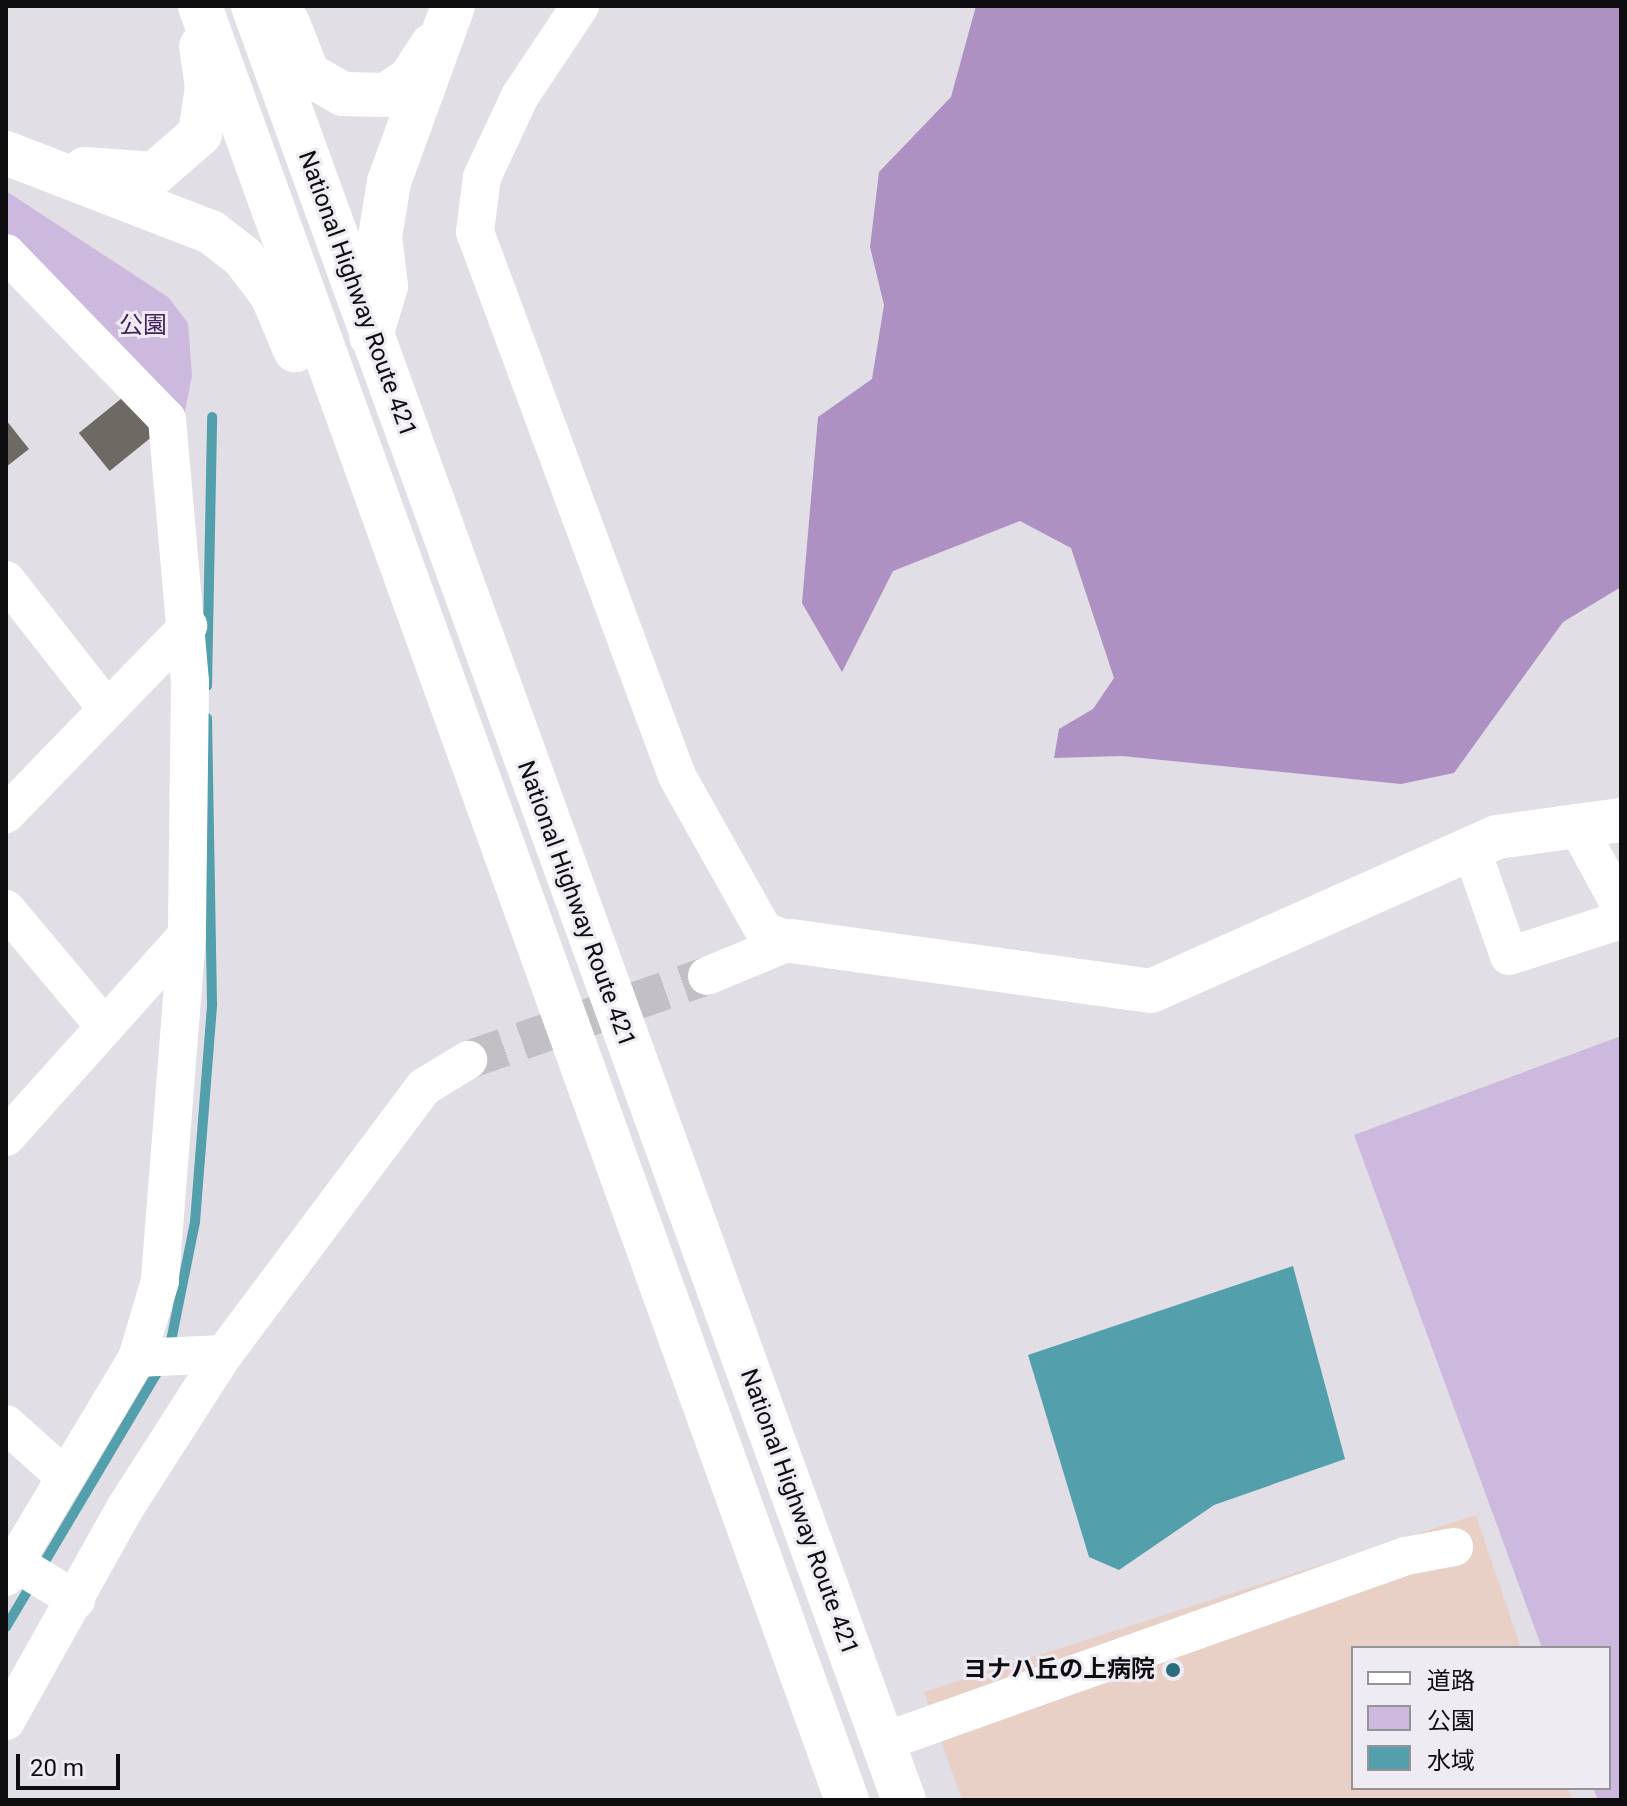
<!DOCTYPE html>
<html>
<head>
<meta charset="utf-8">
<style>
  body { margin:0 }
  #map { position:relative; width:1627px; height:1806px; overflow:hidden; background:#e2dee5; font-family:Roboto,"Noto Sans JP",sans-serif }
  div>[style] { position:absolute }
  [style*='--x'] { left:calc(var(--x)*1px); top:calc(var(--y)*1px); width:calc(var(--w)*1px); rotate:calc(var(--a)*1deg) }
  .medical>* { inset:0; background:#e8d0c7 }
  .green>* { inset:0; background:#cdb9dd }
  .forest>* { inset:0; background:#ac91c2 }
  .water>* { inset:0; background:#539fab }
  .stream>* { height:10px; margin:-5px; padding:0 5px; transform-origin:5px; border-radius:5px; background:#539fab }
  .building>* { inset:0; background:#6f6963; transform-origin:0 0 }
  .street-tunnel>* { height:38px; margin-top:-19px; transform-origin:0; background:repeating-linear-gradient(90deg,#c2bfc5 0 38px,transparent 0 57px) }
  .street>* { height:38px; margin:-19px; padding:0 19px; transform-origin:19px; border-radius:19px; background:#fff }
  .secondary>* { height:44px; margin:-22px; padding:0 22px; transform-origin:22px; border-radius:22px; background:#fff }
  .highway>* { height:44px; margin:-22px; padding:0 22px; transform-origin:22px; border-radius:22px; background:#fff }
  .dots>* { width:22px; height:22px; translate:-50% -50%; box-sizing:border-box; border:4px solid #efebf2; border-radius:50% }
  span { translate:-50% -50%; white-space:nowrap; text-align:center; line-height:1.15; -webkit-text-stroke:6px #efebf2; paint-order:stroke }
  .street-label { font-size:24px; color:#0e0d10 }
  .park-label { font-size:24px; color:#44205c }
  .poi-label { font-size:24px; color:#0e0d10; font-weight:700 }
  .right { translate:-100% -50%; text-align:right }
  .frame { position:absolute; inset:0; border:8px solid #0e0d10; pointer-events:none }
  .legend { position:absolute; left:1351px; top:1646px; width:260px; height:144px; box-sizing:border-box; background:#efebf2; border:2px solid #959298; margin:0; padding:10px 14px; list-style:none; font-size:24px; color:#0e0d10 }
  .legend li { display:flex; align-items:center; gap:16px; height:40px }
  .legend b { width:40px; border:2px solid #959298 }
  .scale { position:absolute; left:16px; top:1754px; width:104px; height:36px; box-sizing:border-box; border:4px solid #0e0d10; border-top:0; padding-left:10px; font-size:24px; line-height:28px; white-space:nowrap; color:#0e0d10; -webkit-text-stroke:6px #efebf2; paint-order:stroke }
</style>
</head>
<body>
<div id="map">
  <div class="medical">
    <i style="clip-path:polygon(1476px 1515px,1521px 1648px,1353px 1648px,1353px 1788px,1568px 1788px,1572px 1800px,962px 1800px,924px 1692px)"></i>
  </div>
  <div class="green">
    <i style="clip-path:polygon(6px 191px,168px 297px,188px 323px,192px 375px,183px 422px,6px 240px)"></i>
    <i style="clip-path:polygon(1621px 1036px,1621px 1800px,1598px 1800px,1593px 1788px,1609px 1788px,1609px 1648px,1542px 1648px,1354px 1135px)"></i>
  </div>
  <div class="forest">
    <i style="clip-path:polygon(976px 6px,1621px 6px,1621px 587px,1563px 622px,1454px 773px,1401px 784px,1122px 756px,1054px 758px,1059px 729px,1093px 709px,1114px 678px,1071px 548px,1020px 521px,893px 571px,842px 672px,802px 603px,818px 417px,872px 379px,884px 305px,870px 247px,879px 172px,951px 97px)"></i>
  </div>
  <div class="water">
    <i style="clip-path:polygon(1293px 1266px,1345px 1459px,1214px 1505px,1119px 1570px,1089px 1557px,1028px 1355px)"></i>
  </div>
  <div class="stream">
    <i style="--x:207;--y:686;--w:269;--a:-88.9"></i>
    <i style="--x:169;--y:1351;--w:132;--a:-78.6"></i>
    <i style="--x:195;--y:1222;--w:219;--a:-85.5"></i>
    <i style="--x:212;--y:1004;--w:286;--a:-91"></i>
    <i style="--x:6;--y:1627;--w:306;--a:-59.3"></i>
  </div>
  <div class="building">
    <i style="left:127px;top:394px;width:49px;height:62px;rotate:51deg"></i>
    <i style="clip-path:polygon(6px 420px,29px 449px,6px 467px)"></i>
  </div>
  <div class="street-tunnel">
    <i style="--x:468;--y:1060;--w:253;--a:-19.4"></i>
  </div>
  <div class="street">
    <i style="--x:580;--y:6;--w:108;--a:123.7"></i>
    <i style="--x:520;--y:96;--w:89;--a:115.1"></i>
    <i style="--x:482;--y:177;--w:55;--a:97.3"></i>
    <i style="--x:475;--y:232;--w:580;--a:69.63"></i>
    <i style="--x:677;--y:776;--w:178;--a:60.7"></i>
    <i style="--x:764;--y:931;--w:29;--a:20"></i>
    <i style="--x:6;--y:253;--w:231;--a:45.9"></i>
    <i style="--x:167;--y:419;--w:263;--a:85"></i>
    <i style="--x:190;--y:681;--w:254;--a:90.7"></i>
    <i style="--x:187;--y:935;--w:347;--a:94.5"></i>
    <i style="--x:160;--y:1281;--w:80;--a:106.6"></i>
    <i style="--x:137;--y:1358;--w:255;--a:120.9"></i>
    <i style="--x:6;--y:580;--w:159;--a:51.9"></i>
    <i style="--x:6;--y:814;--w:262;--a:-45.9"></i>
    <i style="--x:1576;--y:824;--w:94;--a:61.5"></i>
    <i style="--x:1471;--y:848;--w:114;--a:70.6"></i>
    <i style="--x:1509;--y:956;--w:118;--a:-17.8"></i>
    <i style="--x:6;--y:909;--w:154;--a:50"></i>
    <i style="--x:707;--y:976;--w:91;--a:-22.6"></i>
    <i style="--x:6;--y:1137;--w:271;--a:-48.1"></i>
    <i style="--x:137;--y:1358;--w:87;--a:-2.6"></i>
    <i style="--x:6;--y:1424;--w:79;--a:41.9"></i>
    <i style="--x:14;--y:1562;--w:73;--a:31.5"></i>
    <i style="--x:6;--y:1721;--w:244;--a:-60.8"></i>
    <i style="--x:125;--y:1508;--w:183;--a:-57.3"></i>
    <i style="--x:224;--y:1354;--w:334;--a:-53.2"></i>
    <i style="--x:424;--y:1087;--w:52;--a:-31.5"></i>
    <i style="--x:883;--y:1742;--w:555;--a:-19.58"></i>
    <i style="--x:1406;--y:1556;--w:49;--a:-10.6"></i>
  </div>
  <div class="secondary">
    <i style="--x:791;--y:941;--w:363;--a:7.9"></i>
    <i style="--x:1151;--y:991;--w:379;--a:-24"></i>
    <i style="--x:1497;--y:837;--w:125;--a:-7.8"></i>
  </div>
  <div class="highway">
    <i style="--x:200;--y:6;--w:1907;--a:70.17"></i>
    <i style="--x:253;--y:6;--w:1908;--a:70.06"></i>
    <i style="--x:288;--y:23;--w:55;--a:68.6"></i>
    <i style="--x:308;--y:74;--w:40;--a:29.7"></i>
    <i style="--x:343;--y:94;--w:43;--a:1.3"></i>
    <i style="--x:386;--y:95;--w:29;--a:-34"></i>
    <i style="--x:410;--y:79;--w:40;--a:-57.1"></i>
    <i style="--x:6;--y:153;--w:220;--a:21.1"></i>
    <i style="--x:211;--y:232;--w:41;--a:38"></i>
    <i style="--x:243;--y:257;--w:48;--a:52.7"></i>
    <i style="--x:272;--y:295;--w:60;--a:67.3"></i>
    <i style="--x:85;--y:169;--w:69;--a:4.1"></i>
    <i style="--x:154;--y:174;--w:61;--a:-41"></i>
    <i style="--x:200;--y:134;--w:48;--a:-81.5"></i>
    <i style="--x:207;--y:87;--w:41;--a:-98.3"></i>
    <i style="--x:371;--y:336;--w:52;--a:-73.3"></i>
    <i style="--x:386;--y:286;--w:49;--a:-97"></i>
    <i style="--x:380;--y:237;--w:56;--a:-80.7"></i>
    <i style="--x:389;--y:182;--w:187;--a:-70"></i>
  </div>
  <div class="dots">
    <i style="left:1173px;top:1670px;background:#296d7e"></i>
  </div>
  <div class="street-label">
    <span style="left:357px;top:294px;rotate:70deg">National Highway Route 421</span>
    <span style="left:576px;top:904px;rotate:70deg">National Highway Route 421</span>
    <span style="left:799px;top:1512px;rotate:70deg">National Highway Route 421</span>
  </div>
  <div class="park-label">
    <span style="left:143px;top:326px">公園</span>
  </div>
  <div class="poi-label">
    <span class="right" style="left:1155px;top:1670px">ヨナハ丘の上病院</span>
  </div>
  <div class="frame"></div>
  <ul class="legend">
  <li><b style="height:10px;background:#fff"></b>道路</li>
  <li><b style="height:22px;background:#cdb9dd"></b>公園</li>
  <li><b style="height:22px;background:#539fab"></b>水域</li>
  </ul>
  <div class="scale">20 m</div>
</div>
</body>
</html>
